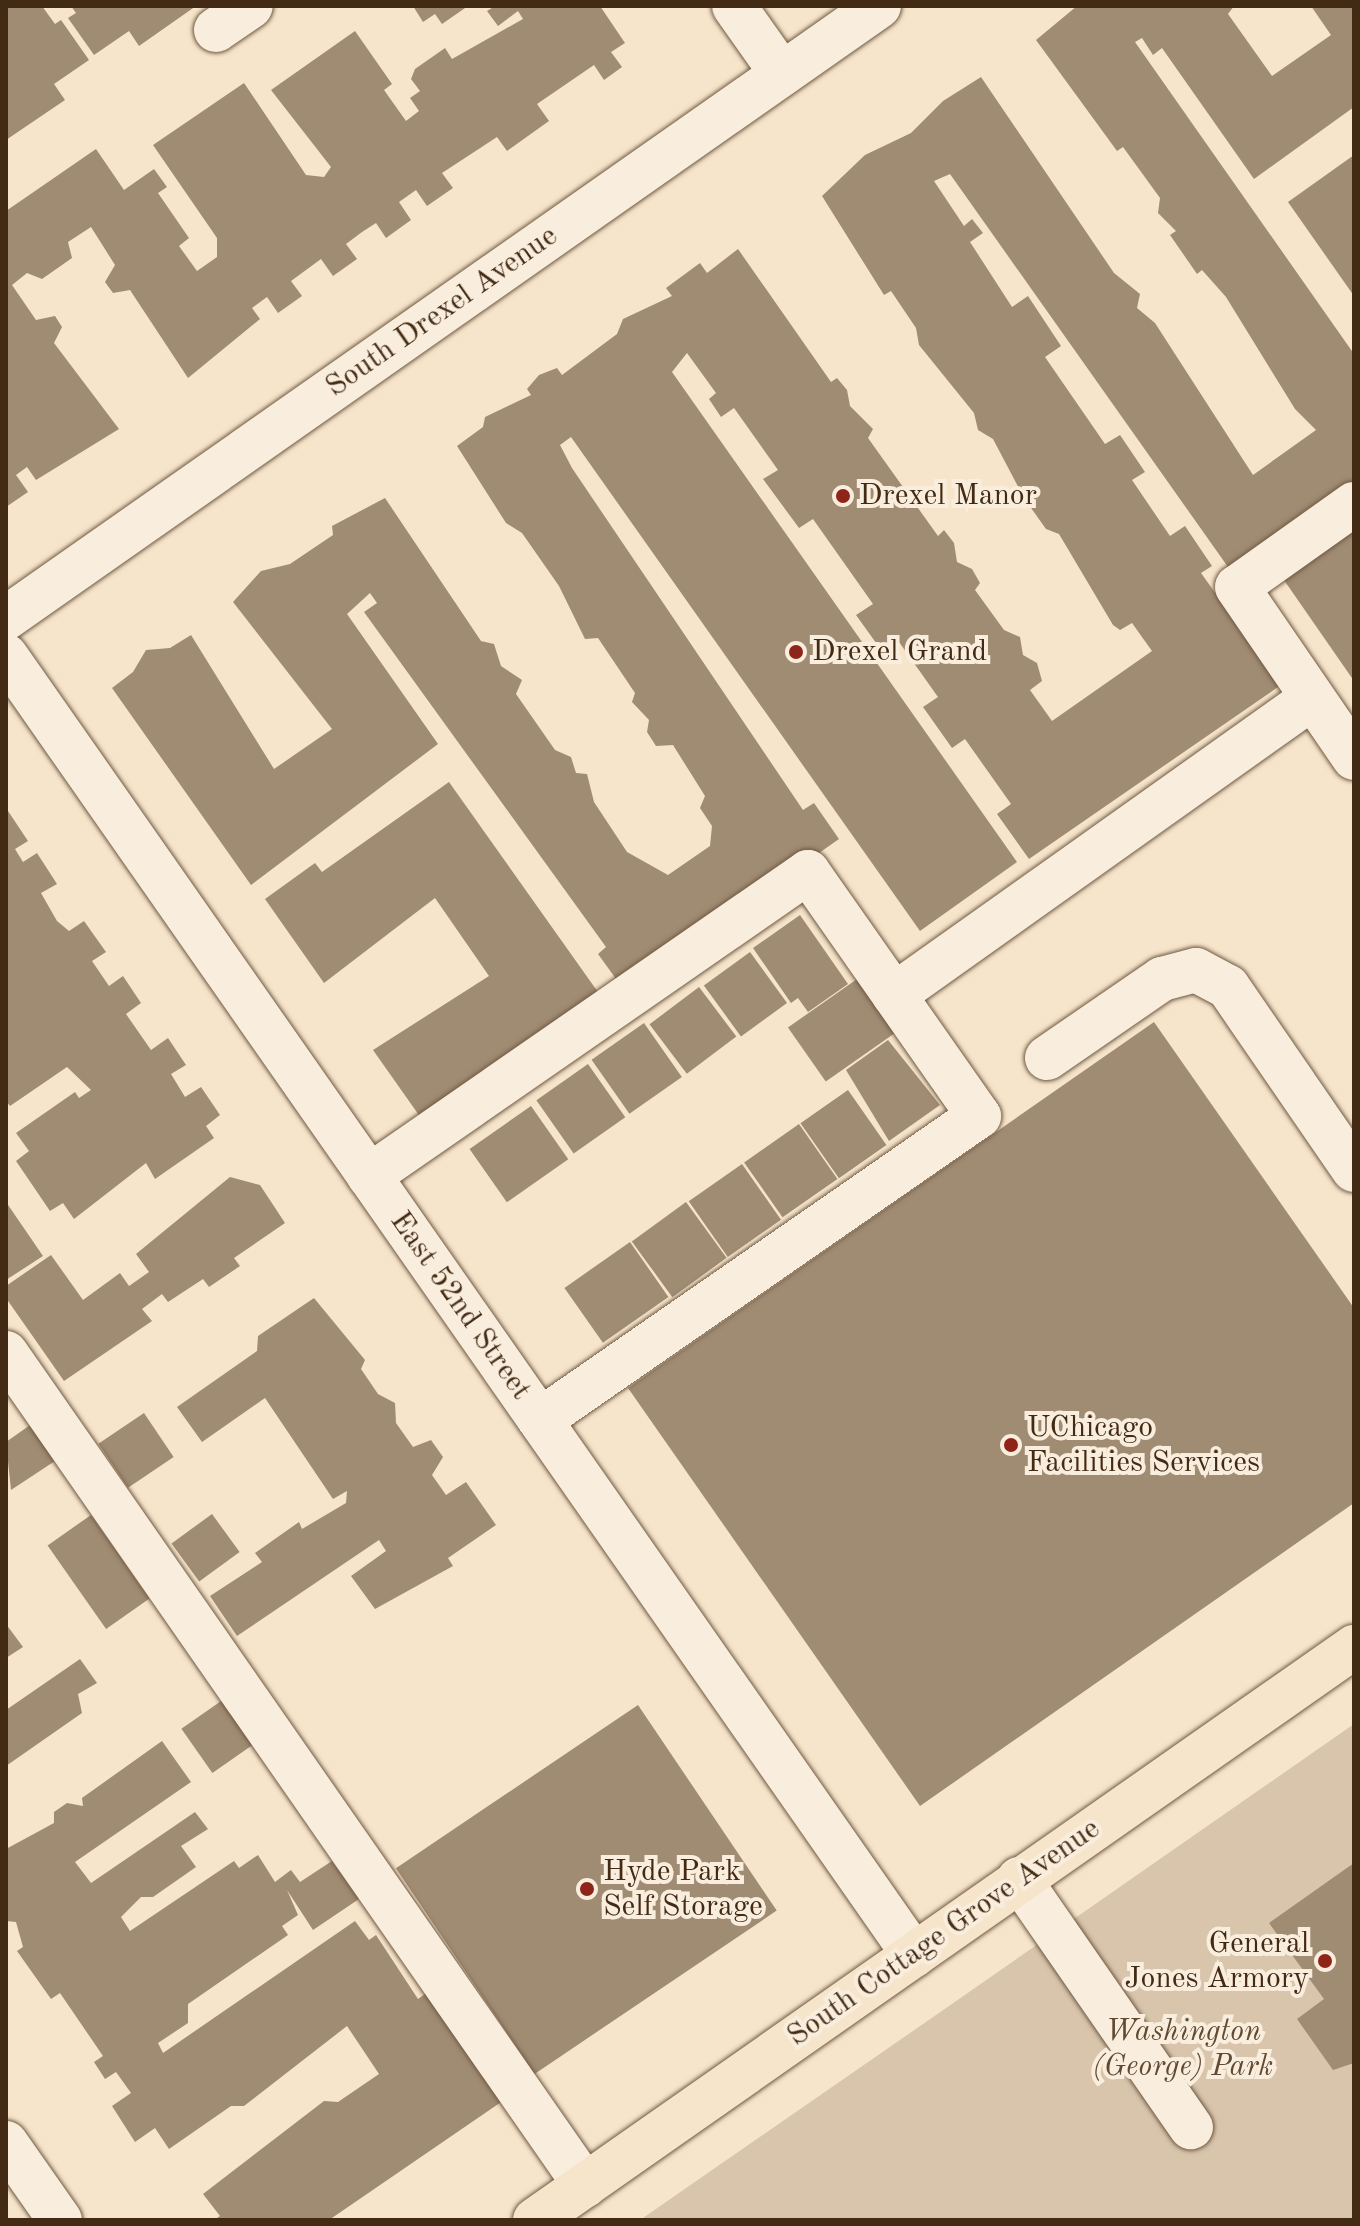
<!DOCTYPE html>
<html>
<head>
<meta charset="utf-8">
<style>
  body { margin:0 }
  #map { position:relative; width:1360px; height:2226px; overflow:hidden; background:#f6e5cb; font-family:"Old Standard TT",serif }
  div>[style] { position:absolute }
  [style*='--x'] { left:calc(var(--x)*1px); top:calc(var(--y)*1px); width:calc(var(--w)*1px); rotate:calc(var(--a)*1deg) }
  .green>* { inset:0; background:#d8c5ac }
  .building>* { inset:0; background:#a08b73; transform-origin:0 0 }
  .roads { filter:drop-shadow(0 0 2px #705942) drop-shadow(0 0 2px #705942) }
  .minor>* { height:44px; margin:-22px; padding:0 22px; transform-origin:22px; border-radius:22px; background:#f9eedd }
  .major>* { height:44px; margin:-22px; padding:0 22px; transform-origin:22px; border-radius:22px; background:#f6e5cb }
  .dots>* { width:22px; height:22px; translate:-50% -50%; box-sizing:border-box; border:4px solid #f9eedd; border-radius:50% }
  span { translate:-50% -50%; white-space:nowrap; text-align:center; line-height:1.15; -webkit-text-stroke:8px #f9eedd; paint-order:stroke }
  .street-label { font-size:30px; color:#432a14 }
  .poi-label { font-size:30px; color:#432a14 }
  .left { translate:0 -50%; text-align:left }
  .right { translate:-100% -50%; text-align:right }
  .park-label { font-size:30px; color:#614932; font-style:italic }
  .frame { position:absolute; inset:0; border:8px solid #432a14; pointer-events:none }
</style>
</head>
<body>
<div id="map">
  <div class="green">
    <i style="clip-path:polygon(1354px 1724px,1354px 2220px,640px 2220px,949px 2006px)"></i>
  </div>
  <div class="building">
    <i style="clip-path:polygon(6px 6px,42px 6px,55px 24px,61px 20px,89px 60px,54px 84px,65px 100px,6px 140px)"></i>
    <i style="clip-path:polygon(71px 6px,196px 6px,139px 46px,129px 31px,94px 55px,68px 18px,76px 13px)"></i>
    <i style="clip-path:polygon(413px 6px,468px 6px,442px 24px,435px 14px,423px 22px)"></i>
    <i style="clip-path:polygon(495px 6px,600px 6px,625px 43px,611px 52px,622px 67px,604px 80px,594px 65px,537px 104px,549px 121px,507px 151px,497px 137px,442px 173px,453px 188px,427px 206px,416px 190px,399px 202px,411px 220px,386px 238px,376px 223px,362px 232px,346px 244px,357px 259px,333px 276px,321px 259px,291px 281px,302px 296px,278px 313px,267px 297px,252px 308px,260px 319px,188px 378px,130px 290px,113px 293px,105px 282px,115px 265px,91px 227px,68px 242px,72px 258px,42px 279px,27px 273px,12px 285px,36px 320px,55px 316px,62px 327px,54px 343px,119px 429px,36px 480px,27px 467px,16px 475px,28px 492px,6px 507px,6px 211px,96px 149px,124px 190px,154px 169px,167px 187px,158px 193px,189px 238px,179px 246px,197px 271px,217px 257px,217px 238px,153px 145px,244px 83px,306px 175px,324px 177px,331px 167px,271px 90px,355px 31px,392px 84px,384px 90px,406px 121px,419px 111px,410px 98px,420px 91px,411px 79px,415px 69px,445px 48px,452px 59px,523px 19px,518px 11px,498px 26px,487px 11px)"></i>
    <i style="clip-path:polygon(1077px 6px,1234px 6px,1228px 14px,1272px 76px,1331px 35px,1311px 6px,1354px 6px,1354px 107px,1254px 179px,1162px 48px,1153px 55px,1142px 38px,1135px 42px,1354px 354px,1354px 480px,1228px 567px,950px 174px,934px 181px,964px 226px,972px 219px,983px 233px,970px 242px,1012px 307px,1028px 296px,1061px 346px,1045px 357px,1105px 444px,1120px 435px,1145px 472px,1132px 480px,1170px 536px,1185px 526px,1212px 566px,1201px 573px,1281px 685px,1029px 859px,997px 814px,1011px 804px,965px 739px,952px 748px,923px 707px,938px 697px,899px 642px,884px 654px,856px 615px,873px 604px,813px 519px,799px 528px,763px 479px,778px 470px,734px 408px,721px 417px,709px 399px,716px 393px,687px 353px,672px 372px,1017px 862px,920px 931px,571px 437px,560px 445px,572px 468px,803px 810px,814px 803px,839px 839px,624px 990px,598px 954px,606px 947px,364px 612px,377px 603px,370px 593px,347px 614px,438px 744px,251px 885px,112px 688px,133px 672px,146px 650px,170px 648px,191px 635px,274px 769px,332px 729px,233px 602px,261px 571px,290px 564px,333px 535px,332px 526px,385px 498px,481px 641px,494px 644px,501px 666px,522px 680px,516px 694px,555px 750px,571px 757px,576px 773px,587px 774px,594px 802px,627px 852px,668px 875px,710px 846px,712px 826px,700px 808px,705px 796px,673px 745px,656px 746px,647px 732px,649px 720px,632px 702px,635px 693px,598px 638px,585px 639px,559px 586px,522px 533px,506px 523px,457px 446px,483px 427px,485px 417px,531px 395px,527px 389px,539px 375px,557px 368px,562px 375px,617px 334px,623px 319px,672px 296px,666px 288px,700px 263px,707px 273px,738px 249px,831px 382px,837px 378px,847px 390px,850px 406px,873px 429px,868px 438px,938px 536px,944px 530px,954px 543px,957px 562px,972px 569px,980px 583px,975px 590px,1004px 630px,1020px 637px,1023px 655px,1037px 663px,1042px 681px,1030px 690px,1052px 721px,1152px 651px,1132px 623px,1120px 630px,1113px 625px,1059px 534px,1046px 529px,1024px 498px,993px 439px,978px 430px,974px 413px,919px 345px,916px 328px,891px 291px,884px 295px,822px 196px,865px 155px,911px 133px,943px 101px,981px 77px,1114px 273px,1140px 294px,1137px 308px,1155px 323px,1253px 475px,1316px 430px,1295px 409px,1226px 297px,1202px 270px,1197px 274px,1170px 235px,1176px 231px,1158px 213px,1160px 198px,1123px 147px,1117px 151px,1036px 40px)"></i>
    <i style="clip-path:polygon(1354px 155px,1354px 296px,1288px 202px)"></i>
    <i style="clip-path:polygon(1354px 516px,1354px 681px,1277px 570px)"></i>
    <i style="clip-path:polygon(449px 782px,605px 1002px,428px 1128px,373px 1050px,489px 976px,435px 898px,324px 983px,265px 899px,315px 863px,322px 872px)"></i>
    <i style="clip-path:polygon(6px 808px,28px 841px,15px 849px,23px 862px,37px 853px,57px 884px,41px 893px,57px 921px,69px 931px,84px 921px,106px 952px,92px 961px,109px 986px,123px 976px,141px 1003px,126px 1014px,151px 1050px,168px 1038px,186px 1065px,171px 1074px,185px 1097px,201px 1087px,220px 1115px,206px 1126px,214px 1138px,155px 1179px,146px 1163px,74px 1219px,63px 1203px,50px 1211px,16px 1161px,29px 1151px,16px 1133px,75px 1092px,79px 1098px,91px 1090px,67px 1067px,10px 1106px,6px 1101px)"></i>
    <i style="clip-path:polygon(800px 915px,848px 984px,808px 1012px,798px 998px,791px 1003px,753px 948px)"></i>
    <i style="left:750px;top:952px;width:63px;height:57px;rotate:54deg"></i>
    <i style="left:860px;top:977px;width:66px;height:88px;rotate:55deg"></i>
    <i style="left:699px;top:987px;width:62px;height:62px;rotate:53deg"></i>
    <i style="clip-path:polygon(1154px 1022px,1354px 1308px,1354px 1503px,920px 1806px,628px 1388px)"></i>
    <i style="left:644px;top:1023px;width:66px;height:64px;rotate:55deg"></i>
    <i style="clip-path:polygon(888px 1040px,940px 1105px,889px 1141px,846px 1070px)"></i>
    <i style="left:588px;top:1064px;width:65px;height:63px;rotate:55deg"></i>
    <i style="left:848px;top:1090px;width:67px;height:58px;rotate:55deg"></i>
    <i style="left:531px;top:1106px;width:65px;height:75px;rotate:55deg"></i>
    <i style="left:799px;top:1124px;width:67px;height:67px;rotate:55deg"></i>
    <i style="left:742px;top:1164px;width:68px;height:65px;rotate:55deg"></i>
    <i style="clip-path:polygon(230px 1177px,260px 1185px,285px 1223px,234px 1258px,240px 1266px,209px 1287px,203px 1279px,168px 1302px,162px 1294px,142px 1309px,152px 1321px,64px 1381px,6px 1298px,6px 1286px,51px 1255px,83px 1300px,120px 1273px,129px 1286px,149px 1272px,136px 1254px)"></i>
    <i style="clip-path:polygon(6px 1202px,43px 1256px,6px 1280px)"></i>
    <i style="left:686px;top:1202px;width:69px;height:67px;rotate:54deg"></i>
    <i style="left:630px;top:1242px;width:67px;height:80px;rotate:55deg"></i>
    <i style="clip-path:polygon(314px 1298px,365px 1360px,361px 1369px,378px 1394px,395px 1403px,396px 1423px,413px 1447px,431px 1440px,443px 1457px,432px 1475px,446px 1495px,466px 1482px,496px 1525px,448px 1558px,453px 1566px,375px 1609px,351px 1576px,386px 1551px,379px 1540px,237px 1636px,210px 1596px,262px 1562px,255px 1553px,299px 1522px,302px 1529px,346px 1503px,347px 1491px,333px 1499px,265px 1398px,202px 1442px,177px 1407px,257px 1351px,258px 1336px)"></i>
    <i style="left:144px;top:1413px;width:53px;height:55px;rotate:56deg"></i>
    <i style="clip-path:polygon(33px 1423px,58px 1459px,11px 1490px,6px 1442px)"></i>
    <i style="left:212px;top:1514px;width:47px;height:50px;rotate:54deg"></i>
    <i style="left:91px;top:1515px;width:102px;height:53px;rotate:55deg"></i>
    <i style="clip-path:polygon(6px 1624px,23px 1647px,6px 1658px)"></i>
    <i style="clip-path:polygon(80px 1659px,97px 1683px,78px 1694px,82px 1713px,6px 1766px,6px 1710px)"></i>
    <i style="left:224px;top:1699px;width:54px;height:52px;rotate:55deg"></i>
    <i style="left:638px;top:1705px;width:248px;height:292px;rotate:56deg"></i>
    <i style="clip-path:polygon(162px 1741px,191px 1782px,75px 1862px,91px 1883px,195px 1812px,208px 1829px,181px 1846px,196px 1867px,153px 1897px,141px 1897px,121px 1917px,130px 1931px,234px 1861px,239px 1868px,258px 1855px,275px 1882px,291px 1870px,300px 1882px,332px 1861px,359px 1899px,313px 1930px,287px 1890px,298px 1915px,282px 1926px,288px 1935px,188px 2004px,188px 2023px,158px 2043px,163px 2053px,355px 1921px,369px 1940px,376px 1935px,418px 1999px,432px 1989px,507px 2098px,329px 2220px,214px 2220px,220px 2216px,203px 2194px,324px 2101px,338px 2102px,379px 2074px,347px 2026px,244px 2106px,231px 2106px,169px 2149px,155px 2128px,135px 2142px,112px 2106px,131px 2093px,116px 2072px,105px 2079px,94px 2062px,103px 2056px,60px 1993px,51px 1999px,17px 1951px,23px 1947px,16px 1922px,6px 1921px,6px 1849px,54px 1823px,54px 1812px,67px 1803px,83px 1806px,82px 1798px)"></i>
    <i style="clip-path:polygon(1354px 1863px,1354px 2063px,1333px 2070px,1297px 2019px,1324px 1999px,1269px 1923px)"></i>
  </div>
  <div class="roads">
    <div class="minor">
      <i style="--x:734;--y:6;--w:83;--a:54.8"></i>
      <i style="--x:216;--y:30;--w:42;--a:-34.4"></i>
      <i style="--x:1354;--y:504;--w:143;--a:144.6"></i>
      <i style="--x:1237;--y:587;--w:207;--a:55.6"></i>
      <i style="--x:6;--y:618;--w:1066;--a:-35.03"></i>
      <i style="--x:6;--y:656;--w:1585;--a:55.05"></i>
      <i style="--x:894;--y:995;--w:513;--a:-35.39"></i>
      <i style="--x:1047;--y:1058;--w:140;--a:-34.5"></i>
      <i style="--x:1162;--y:979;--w:35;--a:-15"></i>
      <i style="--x:1196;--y:970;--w:36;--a:28"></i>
      <i style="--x:1228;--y:987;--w:222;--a:55.5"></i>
      <i style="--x:369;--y:1176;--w:534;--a:-34.7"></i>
      <i style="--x:808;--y:872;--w:298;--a:55"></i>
      <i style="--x:979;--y:1116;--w:534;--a:145.3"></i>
      <i style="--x:6;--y:1353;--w:1014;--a:55.17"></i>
      <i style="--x:1019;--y:1879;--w:302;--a:55.3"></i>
      <i style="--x:6;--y:2143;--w:94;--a:55"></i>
    </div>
    <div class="major">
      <i style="--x:535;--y:2220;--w:1000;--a:-34.98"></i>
    </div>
  </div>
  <div class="dots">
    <i style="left:843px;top:496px;background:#8f2418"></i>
    <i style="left:796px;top:652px;background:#8f2418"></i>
    <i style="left:1011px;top:1445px;background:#8f2418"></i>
    <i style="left:587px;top:1889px;background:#8f2418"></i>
    <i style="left:1325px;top:1961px;background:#8f2418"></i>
  </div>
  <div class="street-label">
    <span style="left:442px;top:312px;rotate:-35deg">South Drexel Avenue</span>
    <span style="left:460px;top:1306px;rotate:55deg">East 52nd Street</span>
    <span style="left:944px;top:1933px;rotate:-35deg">South Cottage Grove Avenue</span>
  </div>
  <div class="poi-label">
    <span class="left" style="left:859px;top:496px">Drexel Manor</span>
    <span class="left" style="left:812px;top:652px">Drexel Grand</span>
    <span class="left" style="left:1027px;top:1445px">UChicago<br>Facilities Services</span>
    <span class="left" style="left:603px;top:1889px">Hyde Park<br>Self Storage</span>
    <span class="right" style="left:1309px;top:1961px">General<br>Jones Armory</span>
  </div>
  <div class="park-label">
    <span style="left:1183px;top:2049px">Washington<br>(George) Park</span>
  </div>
  <div class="frame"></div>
</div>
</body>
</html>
